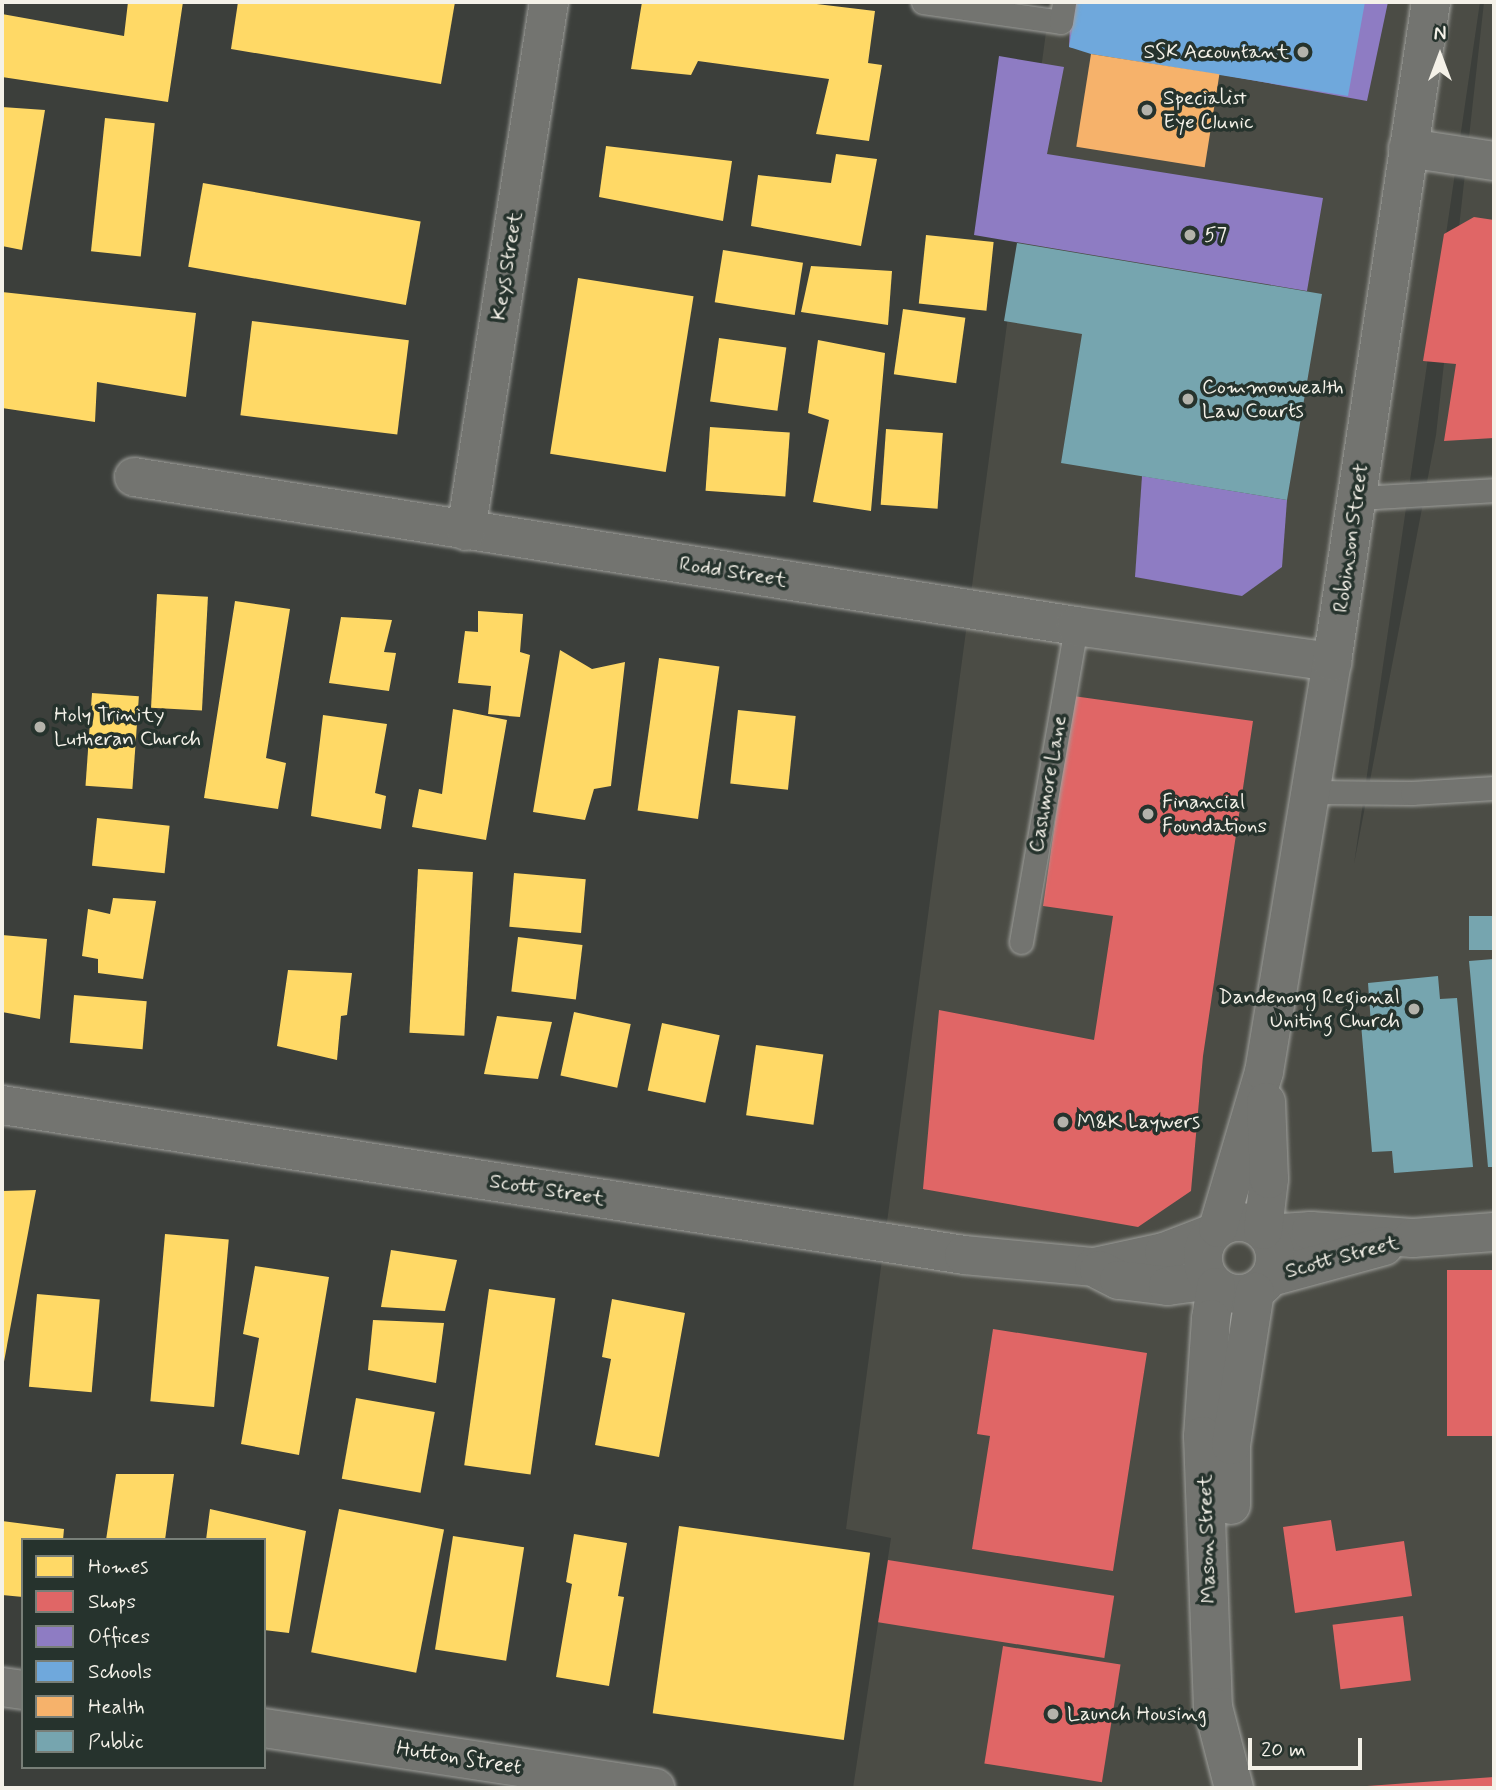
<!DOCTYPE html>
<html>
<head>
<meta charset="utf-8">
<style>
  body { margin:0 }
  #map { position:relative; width:1496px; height:1790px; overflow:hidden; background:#3c3f3b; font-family:Mynerve,sans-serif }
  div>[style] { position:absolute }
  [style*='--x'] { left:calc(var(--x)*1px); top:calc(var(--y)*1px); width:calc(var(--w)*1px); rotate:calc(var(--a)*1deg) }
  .built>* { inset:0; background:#4b4c45 }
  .homes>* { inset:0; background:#ffd966; transform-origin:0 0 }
  .shops>* { inset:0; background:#e06666; transform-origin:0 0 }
  .offices>* { inset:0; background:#8e7cc3 }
  .schools>* { inset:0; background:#6fa8dc }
  .health>* { inset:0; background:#f6b26b; transform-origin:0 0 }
  .public>* { inset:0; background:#76a5af; transform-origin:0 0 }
  .roads { filter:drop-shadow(0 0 2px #9fa09c) drop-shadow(0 0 2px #9fa09c) }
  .service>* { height:23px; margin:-11.5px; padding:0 11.5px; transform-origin:11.5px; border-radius:11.5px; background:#737470 }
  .minor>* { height:38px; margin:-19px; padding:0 19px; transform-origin:19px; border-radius:19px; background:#737470 }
  .tertiary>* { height:38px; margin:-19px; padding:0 19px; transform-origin:19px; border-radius:19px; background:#737470 }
  .tertiary>.ring { margin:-19px; padding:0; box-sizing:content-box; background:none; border:38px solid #737470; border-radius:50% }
  .dots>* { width:19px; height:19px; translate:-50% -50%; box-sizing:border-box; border:4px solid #26332d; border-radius:50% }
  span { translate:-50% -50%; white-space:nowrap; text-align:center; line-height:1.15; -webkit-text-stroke:7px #26332d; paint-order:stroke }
  .poi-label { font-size:21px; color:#f4f1e8 }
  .right { translate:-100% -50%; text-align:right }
  .left { translate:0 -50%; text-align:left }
  .street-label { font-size:21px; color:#f4f1e8 }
  .frame { position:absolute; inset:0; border:4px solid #f4f1e8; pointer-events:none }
  .legend { position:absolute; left:21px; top:1538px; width:245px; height:231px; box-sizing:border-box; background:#26332d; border:2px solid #787f78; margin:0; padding:9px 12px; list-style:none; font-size:21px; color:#f4f1e8 }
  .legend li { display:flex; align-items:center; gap:14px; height:35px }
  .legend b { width:35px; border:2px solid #787f78 }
  .north { position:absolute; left:1405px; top:21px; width:70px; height:70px; -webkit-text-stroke:5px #26332d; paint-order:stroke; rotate:0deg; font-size:19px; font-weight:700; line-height:28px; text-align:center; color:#f4f1e8 }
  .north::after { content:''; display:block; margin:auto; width:24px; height:32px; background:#f4f1e8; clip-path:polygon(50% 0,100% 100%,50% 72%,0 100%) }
  .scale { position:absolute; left:1248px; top:1738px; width:114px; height:32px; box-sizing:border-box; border:4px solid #f4f1e8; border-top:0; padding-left:9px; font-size:21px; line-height:24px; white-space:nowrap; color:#f4f1e8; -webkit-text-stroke:5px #26332d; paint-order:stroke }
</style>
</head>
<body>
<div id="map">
  <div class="built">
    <i style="clip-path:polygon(1050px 2px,1480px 2px,1354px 864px,1436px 435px,1484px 2px,1494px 2px,1494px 1788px,853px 1788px,891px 1538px,846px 1529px)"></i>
  </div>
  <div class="homes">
    <i style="clip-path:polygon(128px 2px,183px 2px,168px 102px,2px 77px,2px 14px,124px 36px)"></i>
    <i style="clip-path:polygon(238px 2px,455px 2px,441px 84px,231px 49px)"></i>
    <i style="clip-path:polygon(642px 2px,800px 2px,875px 11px,868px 63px,882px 65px,869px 141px,816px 134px,829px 79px,698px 61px,691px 75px,631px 69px)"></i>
    <i style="clip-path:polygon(2px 107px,45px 110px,22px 250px,2px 246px)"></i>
    <i style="left:105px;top:118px;width:50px;height:134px;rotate:6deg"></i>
    <i style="clip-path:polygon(606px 146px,732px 161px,723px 221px,599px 197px)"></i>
    <i style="clip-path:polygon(836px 154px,877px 159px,861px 246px,751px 226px,758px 175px,831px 183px)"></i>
    <i style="left:203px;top:183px;width:221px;height:85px;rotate:10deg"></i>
    <i style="left:926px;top:235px;width:68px;height:69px;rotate:6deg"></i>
    <i style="left:723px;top:250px;width:81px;height:53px;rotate:9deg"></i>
    <i style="clip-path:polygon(811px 266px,892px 271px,888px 325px,801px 312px)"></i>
    <i style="left:578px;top:278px;width:117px;height:178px;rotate:9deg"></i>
    <i style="clip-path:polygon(2px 292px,196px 313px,186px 397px,97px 382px,95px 422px,2px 408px)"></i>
    <i style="left:903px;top:309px;width:63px;height:66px;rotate:8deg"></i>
    <i style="left:252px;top:321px;width:158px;height:95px;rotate:7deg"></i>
    <i style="left:719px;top:338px;width:68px;height:64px;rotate:8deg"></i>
    <i style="clip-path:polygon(818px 340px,885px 353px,871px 511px,813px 502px,829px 420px,808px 413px)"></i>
    <i style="left:710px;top:427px;width:80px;height:64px;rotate:4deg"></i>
    <i style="left:886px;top:429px;width:57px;height:76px;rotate:4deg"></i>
    <i style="left:157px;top:594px;width:51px;height:114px;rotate:3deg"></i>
    <i style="clip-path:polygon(235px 601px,290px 609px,266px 758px,286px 763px,278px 809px,204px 798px)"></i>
    <i style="clip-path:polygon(478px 611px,523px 614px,520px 652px,530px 655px,520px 717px,488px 714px,491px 686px,458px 683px,465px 631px,478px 632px)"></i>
    <i style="clip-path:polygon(341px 617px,392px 620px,384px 652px,396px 653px,389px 691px,329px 683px)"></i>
    <i style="clip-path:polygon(560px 650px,592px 669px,625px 662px,611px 786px,594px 789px,585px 820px,533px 812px)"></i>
    <i style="left:659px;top:658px;width:61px;height:154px;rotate:8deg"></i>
    <i style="left:92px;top:693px;width:47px;height:93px;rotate:4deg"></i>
    <i style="clip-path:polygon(453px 709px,507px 720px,486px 840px,412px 827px,419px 789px,442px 794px)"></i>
    <i style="left:738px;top:710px;width:58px;height:74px;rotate:6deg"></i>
    <i style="clip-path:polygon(323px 715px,387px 724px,375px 793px,386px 796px,381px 829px,311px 816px)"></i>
    <i style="left:97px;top:818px;width:73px;height:48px;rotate:6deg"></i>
    <i style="left:418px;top:869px;width:55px;height:164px;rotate:3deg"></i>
    <i style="left:514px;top:873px;width:72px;height:54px;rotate:5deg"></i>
    <i style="clip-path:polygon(113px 898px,156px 901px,143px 979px,98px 973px,98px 959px,82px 956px,88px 909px,110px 914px)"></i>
    <i style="clip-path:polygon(2px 935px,47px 939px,40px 1019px,2px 1012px)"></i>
    <i style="left:518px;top:937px;width:65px;height:55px;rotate:7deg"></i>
    <i style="clip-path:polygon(288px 970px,352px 973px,347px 1015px,341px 1016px,337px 1060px,277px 1046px)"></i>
    <i style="left:74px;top:995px;width:73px;height:48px;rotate:5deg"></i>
    <i style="left:574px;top:1012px;width:58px;height:65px;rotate:12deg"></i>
    <i style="clip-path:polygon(497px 1016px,552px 1022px,538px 1079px,484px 1074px)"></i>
    <i style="left:662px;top:1023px;width:59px;height:69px;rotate:12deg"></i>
    <i style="left:756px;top:1045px;width:68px;height:71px;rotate:8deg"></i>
    <i style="clip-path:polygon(36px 1190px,3px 1367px,2px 1367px,2px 1191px)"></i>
    <i style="left:165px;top:1234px;width:64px;height:168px;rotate:5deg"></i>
    <i style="clip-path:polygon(391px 1250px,457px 1260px,445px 1311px,381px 1307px)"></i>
    <i style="clip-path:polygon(255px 1266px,329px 1277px,299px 1455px,241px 1444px,259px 1338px,243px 1334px)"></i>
    <i style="left:489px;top:1289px;width:67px;height:178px;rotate:8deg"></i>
    <i style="left:37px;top:1294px;width:63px;height:93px;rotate:5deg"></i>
    <i style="clip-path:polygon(612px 1299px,685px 1313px,659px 1457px,595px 1445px,611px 1359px,602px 1357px)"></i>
    <i style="clip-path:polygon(373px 1320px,444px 1323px,436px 1383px,368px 1370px)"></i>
    <i style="left:356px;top:1398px;width:80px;height:82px;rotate:10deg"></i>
    <i style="clip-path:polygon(116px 1474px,174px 1474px,165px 1540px,106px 1540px)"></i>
    <i style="clip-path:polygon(210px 1509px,306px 1531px,289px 1633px,264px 1630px,264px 1540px,206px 1540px)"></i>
    <i style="left:339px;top:1509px;width:107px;height:146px;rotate:11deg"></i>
    <i style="clip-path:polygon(2px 1521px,64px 1529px,63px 1540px,23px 1540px,23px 1597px,2px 1595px)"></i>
    <i style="left:679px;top:1526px;width:193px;height:189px;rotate:8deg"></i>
    <i style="clip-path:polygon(574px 1534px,627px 1543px,618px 1596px,624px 1597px,609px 1686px,556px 1677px,572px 1584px,566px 1582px)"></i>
    <i style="left:453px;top:1536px;width:72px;height:115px;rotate:9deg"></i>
  </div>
  <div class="shops">
    <i style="clip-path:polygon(1474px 217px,1494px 220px,1494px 438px,1444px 441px,1456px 364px,1423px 361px,1444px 234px)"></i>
    <i style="clip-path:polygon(1073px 696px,1253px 721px,1203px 1056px,1191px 1191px,1138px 1227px,923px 1189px,939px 1010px,1094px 1040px,1113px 916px,1043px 906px)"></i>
    <i style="left:1494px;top:1270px;width:166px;height:47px;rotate:90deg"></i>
    <i style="clip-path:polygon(993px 1329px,1147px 1353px,1113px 1571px,972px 1549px,990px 1436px,977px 1434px)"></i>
    <i style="clip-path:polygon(1331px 1520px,1336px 1551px,1404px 1541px,1412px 1596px,1295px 1613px,1283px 1527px)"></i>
    <i style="left:888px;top:1560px;width:229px;height:63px;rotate:9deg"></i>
    <i style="left:1403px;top:1616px;width:65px;height:71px;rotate:83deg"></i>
    <i style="left:1003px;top:1646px;width:119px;height:119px;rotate:9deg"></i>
    <i style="clip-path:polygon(1494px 1777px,1494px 1788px,1367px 1788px,1367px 1786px)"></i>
  </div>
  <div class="offices">
    <i style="clip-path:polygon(1071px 2px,1388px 2px,1367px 101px,1069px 47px)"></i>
    <i style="clip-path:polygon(999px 56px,1064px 67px,1047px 154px,1323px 198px,1307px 291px,974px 235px)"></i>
    <i style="clip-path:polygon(1142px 476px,1287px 500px,1282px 567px,1242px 596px,1135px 577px)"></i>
  </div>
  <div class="schools">
    <i style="clip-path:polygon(1077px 2px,1365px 2px,1348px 96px,1091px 54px,1069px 47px)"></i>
  </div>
  <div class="health">
    <i style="left:1091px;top:54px;width:130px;height:94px;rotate:9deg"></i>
  </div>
  <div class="public">
    <i style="clip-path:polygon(1017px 243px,1322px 294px,1287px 500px,1061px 463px,1082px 334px,1004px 321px)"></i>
    <i style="left:1494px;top:916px;width:34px;height:25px;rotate:90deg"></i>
    <i style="clip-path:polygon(1494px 959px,1494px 1167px,1488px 1167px,1469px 961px)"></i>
    <i style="clip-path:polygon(1438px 976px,1440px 999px,1457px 998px,1473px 1167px,1394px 1173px,1392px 1151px,1372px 1152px,1361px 1024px,1371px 1024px,1368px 983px)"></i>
  </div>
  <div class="roads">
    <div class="service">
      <i style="--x:923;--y:2;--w:139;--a:8.2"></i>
      <i style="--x:1061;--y:22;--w:20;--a:-81"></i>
      <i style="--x:1357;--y:498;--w:137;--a:-3.3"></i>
      <i style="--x:1311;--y:792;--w:101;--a:0.6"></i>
      <i style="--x:1412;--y:793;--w:82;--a:-3.5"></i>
      <i style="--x:1021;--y:942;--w:321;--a:-80.1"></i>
    </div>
    <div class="minor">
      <i style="--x:134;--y:477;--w:954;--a:8.99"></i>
      <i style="--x:1076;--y:626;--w:259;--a:8"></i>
      <i style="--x:466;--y:531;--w:535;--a:-81.08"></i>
      <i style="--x:2;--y:1105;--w:974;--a:8.86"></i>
      <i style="--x:964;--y:1255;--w:131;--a:5.3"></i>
      <i style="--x:1094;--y:1267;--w:72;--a:-12.1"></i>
      <i style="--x:1164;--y:1252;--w:50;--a:-21"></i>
      <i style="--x:1267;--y:1234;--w:44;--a:-3.9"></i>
      <i style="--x:1311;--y:1231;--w:102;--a:3.9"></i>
      <i style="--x:1413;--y:1238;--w:81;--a:-4.2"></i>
      <i style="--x:1099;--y:1270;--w:22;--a:27"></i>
      <i style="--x:1119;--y:1280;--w:49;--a:7"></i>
      <i style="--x:1168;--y:1286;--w:42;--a:-8.1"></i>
      <i style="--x:1271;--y:1277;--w:117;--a:-15.3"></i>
      <i style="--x:2;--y:1687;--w:21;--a:8"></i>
      <i style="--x:264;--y:1728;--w:396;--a:8.7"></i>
    </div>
    <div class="tertiary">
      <i style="--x:1408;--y:148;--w:87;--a:8.6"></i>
      <i class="ring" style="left:1203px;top:1222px;width:34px;height:34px"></i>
      <i style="--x:1218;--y:1228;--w:163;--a:-73.6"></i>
      <i style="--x:1264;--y:1072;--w:416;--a:-80.6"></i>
      <i style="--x:1332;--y:662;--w:667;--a:-81.47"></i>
      <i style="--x:1263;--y:1230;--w:51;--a:-83.3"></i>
      <i style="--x:1269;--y:1179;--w:77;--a:-92.2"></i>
      <i style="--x:1216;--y:1287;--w:32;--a:99"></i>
      <i style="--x:1211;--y:1319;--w:117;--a:93.9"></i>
      <i style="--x:1203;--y:1436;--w:271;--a:87.9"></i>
      <i style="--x:1213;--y:1707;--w:84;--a:75.5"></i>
      <i style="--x:1231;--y:1505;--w:60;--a:-90"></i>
      <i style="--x:1231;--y:1445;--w:155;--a:-81.1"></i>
    </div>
  </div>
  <div class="dots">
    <i style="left:1303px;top:52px;background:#b4b3ab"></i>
    <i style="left:1147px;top:110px;background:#b4b3ab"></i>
    <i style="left:1190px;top:235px;background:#b4b3ab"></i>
    <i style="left:1188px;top:399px;background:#b4b3ab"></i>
    <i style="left:40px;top:727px;background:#b4b3ab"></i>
    <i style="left:1148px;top:814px;background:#b4b3ab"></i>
    <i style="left:1414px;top:1009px;background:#b4b3ab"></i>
    <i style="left:1063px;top:1122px;background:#b4b3ab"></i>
    <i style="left:1053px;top:1714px;background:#b4b3ab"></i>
  </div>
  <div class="poi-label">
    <span class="right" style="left:1289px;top:52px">SSK Accountant</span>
    <span class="left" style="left:1163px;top:110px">Specialist<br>Eye Clunic</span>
    <span class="left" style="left:1204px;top:235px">57</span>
    <span class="left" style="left:1202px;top:399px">Commonwealth<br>Law Courts</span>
    <span class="left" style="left:54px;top:727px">Holy Trinity<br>Lutheran Church</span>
    <span class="left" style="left:1162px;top:814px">Financial<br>Foundations</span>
    <span class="right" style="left:1400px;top:1009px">Dandenong Regional<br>Uniting Church</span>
    <span class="left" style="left:1077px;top:1122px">M&amp;K Laywers</span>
    <span class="left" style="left:1067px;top:1714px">Launch Housing</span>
  </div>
  <div class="street-label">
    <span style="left:507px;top:266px;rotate:-81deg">Keys Street</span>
    <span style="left:1351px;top:538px;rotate:-82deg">Robinson Street</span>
    <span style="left:733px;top:572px;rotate:9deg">Rodd Street</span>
    <span style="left:1048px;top:784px;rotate:-80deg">Cashmore Lane</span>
    <span style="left:547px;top:1190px;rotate:9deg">Scott Street</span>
    <span style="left:1342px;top:1257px;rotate:-15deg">Scott Street</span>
    <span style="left:1207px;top:1539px;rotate:-92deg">Mason Street</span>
    <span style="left:459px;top:1758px;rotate:9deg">Hutton Street</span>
  </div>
  <div class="frame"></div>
  <ul class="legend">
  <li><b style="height:19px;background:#ffd966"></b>Homes</li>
  <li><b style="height:19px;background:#e06666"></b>Shops</li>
  <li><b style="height:19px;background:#8e7cc3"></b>Offices</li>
  <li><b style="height:19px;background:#6fa8dc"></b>Schools</li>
  <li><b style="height:19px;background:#f6b26b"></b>Health</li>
  <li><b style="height:19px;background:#76a5af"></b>Public</li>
  </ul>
  <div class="north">N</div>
  <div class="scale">20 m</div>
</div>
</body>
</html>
